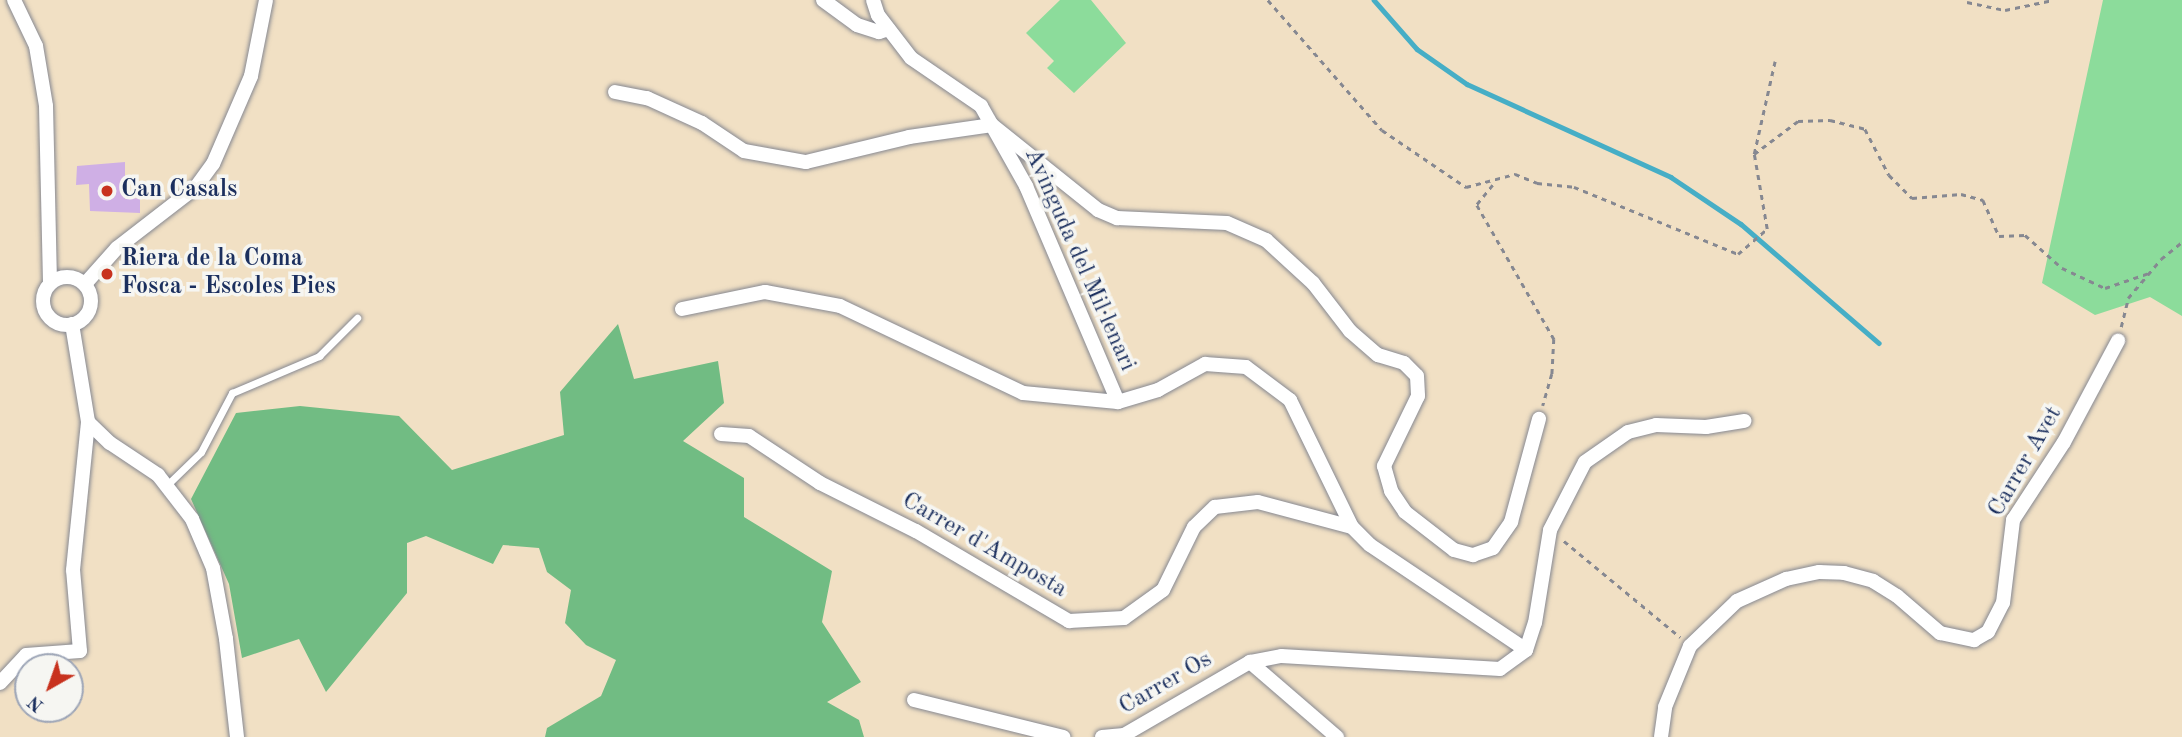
<!DOCTYPE html>
<html>
<head>
<meta charset="utf-8">
<style>
  body { margin:0 }
  #map { position:relative; width:2182px; height:737px; overflow:hidden; background:#f1e0c4; font-family:"Old Standard TT",serif }
  div>[style] { position:absolute }
  [style*='--x'] { left:calc(var(--x)*1px); top:calc(var(--y)*1px); width:calc(var(--w)*1px); rotate:calc(var(--a)*1deg) }
  .green>* { inset:0; background:#8cdc9b }
  .forest>* { inset:0; background:#71bc83 }
  .stream>* { height:4.5px; margin:-2.25px; padding:0 2.25px; transform-origin:2.25px; border-radius:2.25px; background:#46aec6 }
  .building>* { inset:0; background:#cfafe5 }
  .path>* { height:2.5px; margin-top:-1.25px; transform-origin:0; background:repeating-linear-gradient(90deg,#868891 0 5px,transparent 0 10px) }
  .roads { filter:drop-shadow(0 0 2px #868891) drop-shadow(0 0 2px #868891) }
  .service>* { height:7px; margin:-3.5px; padding:0 3.5px; transform-origin:3.5px; border-radius:3.5px; background:#fff }
  .minor>* { height:14px; margin:-7px; padding:0 7px; transform-origin:7px; border-radius:7px; background:#fff }
  .minor>.ring { margin:-7px; padding:0; box-sizing:content-box; background:none; border:14px solid #fff; border-radius:50% }
  .dots>* { width:19px; height:19px; translate:-50% -50%; box-sizing:border-box; border:4px solid #f6f6f2; border-radius:50% }
  span { translate:-50% -50%; white-space:nowrap; text-align:center; line-height:1.15; -webkit-text-stroke:7px #f6f6f2; paint-order:stroke }
  .poi-label { font-size:24px; color:#1b2f5e; font-weight:700 }
  .left { translate:0 -50%; text-align:left }
  .street-label { font-size:24px; color:#1b2f5e }
  .north { position:absolute; left:14px; top:653px; width:70px; height:70px; box-sizing:border-box; background:#f6f6f2; border:2px solid #9ea6b7; border-radius:50%; rotate:220deg; font-size:19px; font-weight:700; line-height:28px; text-align:center; color:#1b2f5e }
  .north::after { content:''; display:block; margin:auto; width:24px; height:32px; background:#c8321e; clip-path:polygon(50% 0,100% 100%,50% 72%,0 100%) }
</style>
</head>
<body>
<div id="map">
  <div class="green">
    <i style="clip-path:polygon(1060px 0,1091px 0,1126px 43px,1074px 93px,1047px 68px,1054px 61px,1026px 33px)"></i>
    <i style="clip-path:polygon(2103px 0,2182px 0,2182px 316px,2150px 297px,2095px 315px,2042px 283px)"></i>
  </div>
  <div class="forest">
    <i style="clip-path:polygon(618px 324px,634px 379px,718px 361px,724px 403px,683px 441px,744px 478px,744px 517px,832px 571px,822px 622px,861px 682px,827px 702px,859px 720px,864px 737px,545px 737px,547px 728px,601px 696px,616px 660px,586px 645px,565px 623px,571px 590px,547px 572px,539px 548px,503px 545px,493px 564px,426px 536px,407px 543px,407px 593px,326px 692px,299px 639px,242px 658px,229px 584px,191px 499px,236px 413px,300px 406px,399px 416px,452px 470px,564px 435px,560px 392px)"></i>
  </div>
  <div class="stream">
    <i style="--x:1374;--y:0;--w:65;--a:48.7"></i>
    <i style="--x:1417;--y:49;--w:61;--a:35"></i>
    <i style="--x:1467;--y:84;--w:224;--a:24.5"></i>
    <i style="--x:1671;--y:177;--w:84;--a:33.9"></i>
    <i style="--x:1741;--y:224;--w:182;--a:40.8"></i>
  </div>
  <div class="building">
    <i style="clip-path:polygon(125px 162px,125px 199px,140px 198px,140px 213px,90px 211px,89px 184px,76px 185px,77px 166px)"></i>
  </div>
  <div class="path">
    <i style="--x:1268;--y:0;--w:173;--a:48.8"></i>
    <i style="--x:1382;--y:130;--w:102;--a:34.2"></i>
    <i style="--x:1466;--y:187;--w:51;--a:-14.9"></i>
    <i style="--x:1515;--y:174;--w:24;--a:22"></i>
    <i style="--x:1537;--y:183;--w:37;--a:6"></i>
    <i style="--x:1574;--y:187;--w:177;--a:22.2"></i>
    <i style="--x:1738;--y:254;--w:38;--a:-41"></i>
    <i style="--x:1767;--y:229;--w:76;--a:-99.8"></i>
    <i style="--x:1754;--y:154;--w:55;--a:-36.9"></i>
    <i style="--x:1798;--y:121;--w:32;--a:-2"></i>
    <i style="--x:1830;--y:120;--w:36;--a:14"></i>
    <i style="--x:1865;--y:129;--w:52;--a:62.4"></i>
    <i style="--x:1889;--y:175;--w:33;--a:45"></i>
    <i style="--x:1912;--y:198;--w:49;--a:-4.7"></i>
    <i style="--x:1961;--y:194;--w:23;--a:15"></i>
    <i style="--x:1983;--y:200;--w:39;--a:66"></i>
    <i style="--x:1999;--y:236;--w:26;--a:-2"></i>
    <i style="--x:2025;--y:235;--w:50;--a:41.7"></i>
    <i style="--x:2062;--y:268;--w:47;--a:24.9"></i>
    <i style="--x:2105;--y:288;--w:46;--a:-18.8"></i>
    <i style="--x:1967;--y:2;--w:39;--a:12"></i>
    <i style="--x:2005;--y:10;--w:49;--a:-11.8"></i>
    <i style="--x:1754;--y:154;--w:95;--a:-77.3"></i>
    <i style="--x:1493;--y:185;--w:26;--a:129"></i>
    <i style="--x:1477;--y:205;--w:155;--a:60.1"></i>
    <i style="--x:1554;--y:339;--w:35;--a:93"></i>
    <i style="--x:1552;--y:374;--w:33;--a:106"></i>
    <i style="--x:2121;--y:327;--w:30;--a:-76"></i>
    <i style="--x:2128;--y:298;--w:51;--a:-49.8"></i>
    <i style="--x:2161;--y:259;--w:27;--a:-39"></i>
    <i style="--x:1564;--y:541;--w:151;--a:39.6"></i>
  </div>
  <div class="roads">
    <div class="service">
      <i style="--x:167;--y:485;--w:47;--a:-44.1"></i>
      <i style="--x:201;--y:452;--w:67;--a:-62.3"></i>
      <i style="--x:232;--y:393;--w:95;--a:-23"></i>
      <i style="--x:319;--y:356;--w:54;--a:-45"></i>
    </div>
    <div class="minor">
      <i style="--x:14;--y:0;--w:51;--a:64.4"></i>
      <i style="--x:36;--y:46;--w:61;--a:80.5"></i>
      <i style="--x:46;--y:106;--w:176;--a:88.7"></i>
      <i style="--x:823;--y:0;--w:42;--a:36.3"></i>
      <i style="--x:857;--y:25;--w:23;--a:18"></i>
      <i style="--x:879;--y:32;--w:10;--a:-17"></i>
      <i style="--x:873;--y:0;--w:16;--a:72"></i>
      <i style="--x:878;--y:15;--w:54;--a:52.5"></i>
      <i style="--x:911;--y:58;--w:85;--a:34.4"></i>
      <i style="--x:981;--y:106;--w:92;--a:60.6"></i>
      <i style="--x:1026;--y:186;--w:235;--a:66.9"></i>
      <i style="--x:1118;--y:402;--w:42;--a:-16.7"></i>
      <i style="--x:1158;--y:390;--w:54;--a:-29"></i>
      <i style="--x:1205;--y:364;--w:41;--a:4.2"></i>
      <i style="--x:1246;--y:367;--w:55;--a:36.9"></i>
      <i style="--x:1290;--y:400;--w:141;--a:64"></i>
      <i style="--x:1352;--y:527;--w:25;--a:45"></i>
      <i style="--x:1370;--y:545;--w:188;--a:33.9"></i>
      <i style="--x:1526;--y:650;--w:32;--a:144"></i>
      <i style="--x:1500;--y:669;--w:219;--a:-176.6"></i>
      <i style="--x:1281;--y:656;--w:32;--a:169"></i>
      <i style="--x:1250;--y:662;--w:115;--a:40.8"></i>
      <i style="--x:615;--y:92;--w:33;--a:11"></i>
      <i style="--x:647;--y:98;--w:60;--a:24.4"></i>
      <i style="--x:702;--y:123;--w:50;--a:33.7"></i>
      <i style="--x:744;--y:151;--w:63;--a:10.1"></i>
      <i style="--x:806;--y:162;--w:106;--a:-13.6"></i>
      <i style="--x:909;--y:137;--w:84;--a:-8.2"></i>
      <i style="--x:992;--y:125;--w:136;--a:38.7"></i>
      <i style="--x:1098;--y:210;--w:21;--a:23"></i>
      <i style="--x:1117;--y:218;--w:110;--a:2.6"></i>
      <i style="--x:1227;--y:223;--w:43;--a:23.6"></i>
      <i style="--x:1266;--y:240;--w:64;--a:42.5"></i>
      <i style="--x:1313;--y:283;--w:61;--a:52.4"></i>
      <i style="--x:1350;--y:331;--w:37;--a:41"></i>
      <i style="--x:1378;--y:355;--w:27;--a:17"></i>
      <i style="--x:1404;--y:363;--w:18;--a:45"></i>
      <i style="--x:1417;--y:376;--w:20;--a:87"></i>
      <i style="--x:1418;--y:396;--w:78;--a:115.9"></i>
      <i style="--x:1384;--y:466;--w:26;--a:74"></i>
      <i style="--x:1391;--y:491;--w:25;--a:56"></i>
      <i style="--x:1405;--y:512;--w:62;--a:37.8"></i>
      <i style="--x:1454;--y:550;--w:20;--a:15"></i>
      <i style="--x:1473;--y:555;--w:21;--a:-19"></i>
      <i style="--x:1493;--y:548;--w:32;--a:-55"></i>
      <i style="--x:1511;--y:522;--w:107;--a:-74.8"></i>
      <i class="ring" style="left:43px;top:277px;width:34px;height:34px"></i>
      <i style="--x:85;--y:284;--w:48;--a:-48.4"></i>
      <i style="--x:117;--y:248;--w:100;--a:-37.7"></i>
      <i style="--x:196;--y:187;--w:29;--a:-54"></i>
      <i style="--x:213;--y:164;--w:96;--a:-66.6"></i>
      <i style="--x:251;--y:76;--w:77;--a:-78.8"></i>
      <i style="--x:682;--y:309;--w:85;--a:-11.6"></i>
      <i style="--x:765;--y:292;--w:76;--a:10.6"></i>
      <i style="--x:840;--y:306;--w:203;--a:25.4"></i>
      <i style="--x:1023;--y:393;--w:95;--a:5.4"></i>
      <i style="--x:72;--y:324;--w:99;--a:80.7"></i>
      <i style="--x:88;--y:422;--w:30;--a:44"></i>
      <i style="--x:110;--y:443;--w:58;--a:33.7"></i>
      <i style="--x:158;--y:475;--w:56;--a:52.3"></i>
      <i style="--x:192;--y:519;--w:53;--a:66.8"></i>
      <i style="--x:213;--y:568;--w:72;--a:79.6"></i>
      <i style="--x:226;--y:639;--w:99;--a:83.6"></i>
      <i style="--x:721;--y:434;--w:28;--a:4"></i>
      <i style="--x:749;--y:436;--w:85;--a:33.5"></i>
      <i style="--x:820;--y:483;--w:107;--a:26.6"></i>
      <i style="--x:916;--y:531;--w:178;--a:30.5"></i>
      <i style="--x:1069;--y:621;--w:55;--a:-3.1"></i>
      <i style="--x:1124;--y:618;--w:48;--a:-35.7"></i>
      <i style="--x:1163;--y:590;--w:70;--a:-63.8"></i>
      <i style="--x:1194;--y:527;--w:29;--a:-44"></i>
      <i style="--x:1215;--y:507;--w:43;--a:-6.6"></i>
      <i style="--x:1258;--y:502;--w:97;--a:14.9"></i>
      <i style="--x:1526;--y:650;--w:28;--a:-72"></i>
      <i style="--x:1535;--y:623;--w:94;--a:-80.8"></i>
      <i style="--x:1550;--y:530;--w:76;--a:-62.8"></i>
      <i style="--x:1585;--y:462;--w:52;--a:-34.9"></i>
      <i style="--x:1628;--y:432;--w:29;--a:-14"></i>
      <i style="--x:1656;--y:425;--w:50;--a:2.3"></i>
      <i style="--x:1706;--y:427;--w:39;--a:-9"></i>
      <i style="--x:0;--y:683;--w:38;--a:-47"></i>
      <i style="--x:26;--y:655;--w:54;--a:-4.2"></i>
      <i style="--x:80;--y:651;--w:81;--a:-94.9"></i>
      <i style="--x:73;--y:570;--w:149;--a:-84.2"></i>
      <i style="--x:914;--y:700;--w:154;--a:13.9"></i>
      <i style="--x:1102;--y:737;--w:22;--a:-5"></i>
      <i style="--x:1124;--y:735;--w:146;--a:-30.1"></i>
      <i style="--x:1661;--y:737;--w:30;--a:-82"></i>
      <i style="--x:1665;--y:707;--w:66;--a:-67.7"></i>
      <i style="--x:1690;--y:646;--w:65;--a:-43.8"></i>
      <i style="--x:1737;--y:601;--w:54;--a:-24.2"></i>
      <i style="--x:1786;--y:579;--w:34;--a:-12"></i>
      <i style="--x:1819;--y:572;--w:25;--a:2"></i>
      <i style="--x:1844;--y:573;--w:30;--a:15"></i>
      <i style="--x:1873;--y:581;--w:28;--a:32"></i>
      <i style="--x:1897;--y:596;--w:57;--a:40.7"></i>
      <i style="--x:1940;--y:633;--w:35;--a:12"></i>
      <i style="--x:1974;--y:640;--w:16;--a:-30"></i>
      <i style="--x:1988;--y:632;--w:33;--a:-63"></i>
      <i style="--x:2003;--y:603;--w:84;--a:-83.1"></i>
      <i style="--x:2013;--y:520;--w:93;--a:-56.8"></i>
      <i style="--x:2064;--y:442;--w:115;--a:-61.9"></i>
    </div>
  </div>
  <div class="dots">
    <i style="left:107px;top:191px;background:#c8321e"></i>
    <i style="left:107px;top:274px;background:#c8321e"></i>
  </div>
  <div class="poi-label">
    <span class="left" style="left:121px;top:191px">Can Casals</span>
    <span class="left" style="left:121px;top:274px">Riera de la Coma<br>Fosca - Escoles Pies</span>
  </div>
  <div class="street-label">
    <span style="left:1079px;top:260px;rotate:66deg">Avinguda del Mil·lenari</span>
    <span style="left:2026px;top:462px;rotate:-60deg">Carrer Avet</span>
    <span style="left:984px;top:546px;rotate:30deg">Carrer d'Amposta</span>
    <span style="left:1166px;top:684px;rotate:-30deg">Carrer Os</span>
  </div>
  <div class="north">N</div>
</div>
</body>
</html>
